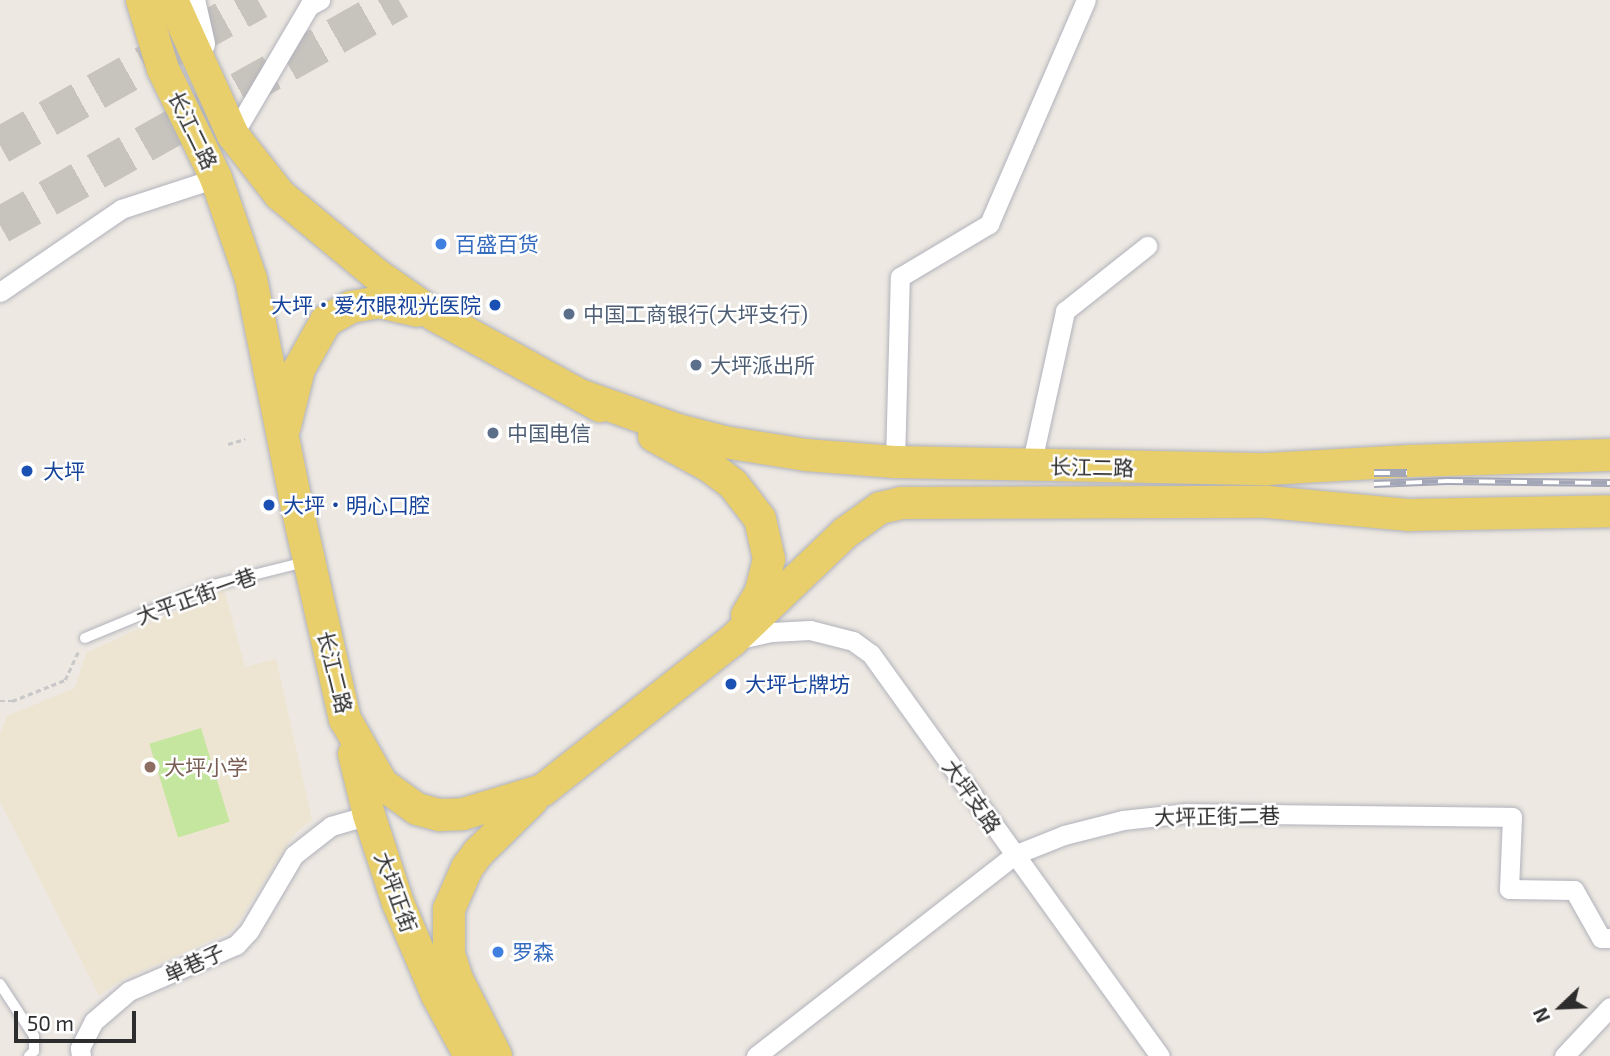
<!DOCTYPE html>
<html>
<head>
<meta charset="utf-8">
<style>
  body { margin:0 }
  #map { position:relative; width:1610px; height:1056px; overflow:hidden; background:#ede8e1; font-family:"Exo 2","Noto Sans SC",sans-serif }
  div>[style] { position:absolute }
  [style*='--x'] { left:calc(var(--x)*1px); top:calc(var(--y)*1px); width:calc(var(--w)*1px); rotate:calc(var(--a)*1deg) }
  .education>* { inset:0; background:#ede5d2 }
  .pitch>* { inset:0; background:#c5e69e; transform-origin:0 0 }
  .highway-tunnel>* { height:37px; margin-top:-18.5px; transform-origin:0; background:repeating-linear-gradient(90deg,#c7c3bd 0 37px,transparent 0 55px) }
  .path>* { height:2.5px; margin-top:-1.25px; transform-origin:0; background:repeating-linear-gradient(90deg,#c8c8c8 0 5px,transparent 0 8.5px) }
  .roads { filter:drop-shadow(0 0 2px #b1b2bc) drop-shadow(0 0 2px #b1b2bc) }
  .lane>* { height:10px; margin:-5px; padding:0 5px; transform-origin:5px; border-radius:5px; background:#fff }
  .street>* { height:19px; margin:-9.5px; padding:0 9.5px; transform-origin:9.5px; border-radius:9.5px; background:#fff }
  .secondary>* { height:28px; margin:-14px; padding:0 14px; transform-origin:14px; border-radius:14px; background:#fff }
  .primary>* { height:32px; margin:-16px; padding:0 16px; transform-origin:16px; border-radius:16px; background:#e8cf6b }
  .rail>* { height:8px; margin-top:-4px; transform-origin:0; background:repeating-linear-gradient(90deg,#fff 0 16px,#a3a6b6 0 32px); box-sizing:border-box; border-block:2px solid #a3a6b6 }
  .dots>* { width:19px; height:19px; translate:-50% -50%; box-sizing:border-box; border:4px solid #fff; border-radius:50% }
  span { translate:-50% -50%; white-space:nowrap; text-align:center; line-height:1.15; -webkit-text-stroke:5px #fff; paint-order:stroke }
  .street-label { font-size:21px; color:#2d2d2d }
  .shop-label { font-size:21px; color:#366cbe }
  .left { translate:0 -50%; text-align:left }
  .transit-label { font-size:21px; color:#164399 }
  .right { translate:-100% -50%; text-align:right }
  .service-label { font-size:21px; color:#4e5e75 }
  .education-label { font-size:21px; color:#785e54 }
  .north { position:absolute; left:1526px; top:972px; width:70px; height:70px; -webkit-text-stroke:5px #fff; paint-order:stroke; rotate:247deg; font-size:19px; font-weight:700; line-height:28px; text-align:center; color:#2d2d2d }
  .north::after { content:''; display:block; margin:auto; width:24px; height:32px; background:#2d2d2d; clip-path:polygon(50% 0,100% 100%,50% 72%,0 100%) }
  .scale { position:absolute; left:14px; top:1011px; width:122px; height:32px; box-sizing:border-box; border:4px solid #2d2d2d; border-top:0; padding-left:9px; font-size:21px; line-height:24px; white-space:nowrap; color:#2d2d2d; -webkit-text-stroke:5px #fff; paint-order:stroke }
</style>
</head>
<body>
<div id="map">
  <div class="education">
    <i style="clip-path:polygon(224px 589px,245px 667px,276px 659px,312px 820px,295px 833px,239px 921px,228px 933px,123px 979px,99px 995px,0 802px,0 733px,7px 716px,75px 688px,86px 653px)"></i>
  </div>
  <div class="pitch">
    <i style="left:201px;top:728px;width:98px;height:54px;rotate:73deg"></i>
  </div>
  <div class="highway-tunnel">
    <i style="--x:0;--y:145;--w:296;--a:-29.3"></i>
    <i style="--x:0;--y:225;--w:458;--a:-29.4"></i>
  </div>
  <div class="path">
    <i style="--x:228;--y:444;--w:18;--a:-16"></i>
    <i style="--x:0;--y:701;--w:12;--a:0"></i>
    <i style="--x:12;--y:701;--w:57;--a:-21.6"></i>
    <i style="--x:65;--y:680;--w:33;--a:-65"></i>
  </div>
  <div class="roads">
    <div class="lane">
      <i style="--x:85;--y:638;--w:139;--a:-22.5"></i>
      <i style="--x:213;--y:585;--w:95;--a:-14"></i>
      <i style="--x:0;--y:984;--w:62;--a:56.8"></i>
      <i style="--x:34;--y:1036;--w:15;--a:90"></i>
      <i style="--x:34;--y:1051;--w:7;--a:135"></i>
    </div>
    <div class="street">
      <i style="--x:233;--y:135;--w:150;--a:-59.5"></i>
      <i style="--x:309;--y:6;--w:13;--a:-29"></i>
      <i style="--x:0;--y:292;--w:147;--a:-34.4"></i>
      <i style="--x:121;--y:209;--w:100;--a:-18.1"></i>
      <i style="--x:895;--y:462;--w:185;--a:-88.5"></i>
      <i style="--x:900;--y:277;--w:104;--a:-30.8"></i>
      <i style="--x:989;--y:224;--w:244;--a:-66.6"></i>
      <i style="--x:1031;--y:466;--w:159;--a:-77.6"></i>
      <i style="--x:1065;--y:311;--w:105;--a:-38.4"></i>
      <i style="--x:736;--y:640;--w:37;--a:-13"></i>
      <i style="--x:772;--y:632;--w:38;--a:-3"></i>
      <i style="--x:810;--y:630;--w:44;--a:14.3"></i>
      <i style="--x:853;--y:641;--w:22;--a:36"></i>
      <i style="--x:871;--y:654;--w:495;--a:54.3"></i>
      <i style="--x:81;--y:1056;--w:8;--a:-97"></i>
      <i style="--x:80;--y:1048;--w:30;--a:-63"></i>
      <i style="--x:94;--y:1021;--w:46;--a:-40.6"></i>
      <i style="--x:129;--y:991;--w:116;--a:-23.3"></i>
      <i style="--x:236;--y:945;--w:19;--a:-47"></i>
      <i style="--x:249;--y:931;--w:88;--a:-59.4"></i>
      <i style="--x:294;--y:855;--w:47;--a:-38.1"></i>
      <i style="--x:331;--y:826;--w:40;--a:-16"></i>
      <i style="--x:756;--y:1056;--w:327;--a:-37.9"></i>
      <i style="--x:1014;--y:855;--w:54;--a:-21.8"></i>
      <i style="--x:1064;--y:835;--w:61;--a:-14.3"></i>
      <i style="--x:1123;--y:820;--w:63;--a:-6.3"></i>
      <i style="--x:1186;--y:813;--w:326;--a:0.7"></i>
      <i style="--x:1512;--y:817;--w:72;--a:92.4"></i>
      <i style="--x:1509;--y:889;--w:65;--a:0.9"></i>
      <i style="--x:1574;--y:890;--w:55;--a:60.6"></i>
      <i style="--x:1601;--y:938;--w:9;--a:0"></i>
      <i style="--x:1564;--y:1056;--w:67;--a:-46.8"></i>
    </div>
    <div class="secondary">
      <i style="--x:191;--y:0;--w:45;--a:77.2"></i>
    </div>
    <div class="primary">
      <i style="--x:142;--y:0;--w:72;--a:73.1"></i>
      <i style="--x:163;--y:69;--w:121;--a:64.1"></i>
      <i style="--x:216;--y:178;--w:107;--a:70.9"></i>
      <i style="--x:251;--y:279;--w:223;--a:78.6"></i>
      <i style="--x:295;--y:498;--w:227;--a:77.3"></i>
      <i style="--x:345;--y:719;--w:75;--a:60.4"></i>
      <i style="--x:382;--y:784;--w:43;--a:35.5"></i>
      <i style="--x:417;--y:809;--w:24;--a:15"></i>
      <i style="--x:440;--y:815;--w:23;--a:-2"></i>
      <i style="--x:463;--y:814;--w:84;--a:-16.7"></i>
      <i style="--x:543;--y:790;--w:241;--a:-38.3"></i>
      <i style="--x:732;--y:641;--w:156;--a:-43.7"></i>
      <i style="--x:845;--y:533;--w:43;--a:-35.5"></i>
      <i style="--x:880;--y:508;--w:22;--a:-13"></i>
      <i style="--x:901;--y:503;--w:367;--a:-0.2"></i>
      <i style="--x:1268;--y:502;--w:142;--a:5.3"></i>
      <i style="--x:1409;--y:515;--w:201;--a:-1.1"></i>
      <i style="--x:172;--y:0;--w:148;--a:65.7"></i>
      <i style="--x:233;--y:135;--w:76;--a:51.9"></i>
      <i style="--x:280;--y:195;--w:124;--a:39.5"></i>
      <i style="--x:376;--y:274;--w:73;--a:35"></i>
      <i style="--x:436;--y:316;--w:187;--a:28.8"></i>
      <i style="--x:583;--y:396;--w:101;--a:19.7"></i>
      <i style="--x:678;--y:430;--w:48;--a:14.6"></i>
      <i style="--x:724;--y:442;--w:83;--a:9"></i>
      <i style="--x:806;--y:455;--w:89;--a:4.5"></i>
      <i style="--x:895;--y:462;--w:372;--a:1.1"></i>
      <i style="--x:1267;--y:469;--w:142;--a:-3.2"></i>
      <i style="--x:1409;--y:461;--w:201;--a:-1.7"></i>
      <i style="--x:285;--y:426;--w:59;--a:-76.2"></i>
      <i style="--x:299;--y:369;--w:55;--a:-60.6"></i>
      <i style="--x:326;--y:321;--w:29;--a:-29"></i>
      <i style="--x:351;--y:307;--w:28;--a:-10"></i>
      <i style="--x:379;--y:302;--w:39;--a:13"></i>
      <i style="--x:654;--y:436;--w:63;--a:28.6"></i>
      <i style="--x:709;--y:466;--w:30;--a:37"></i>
      <i style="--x:733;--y:484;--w:44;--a:52.4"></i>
      <i style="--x:760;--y:519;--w:41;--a:77.3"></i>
      <i style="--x:769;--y:559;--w:34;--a:104"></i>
      <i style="--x:761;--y:592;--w:27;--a:121"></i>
      <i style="--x:354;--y:754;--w:63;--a:76.2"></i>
      <i style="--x:369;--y:815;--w:93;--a:71.8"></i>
      <i style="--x:398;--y:903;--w:100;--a:67"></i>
      <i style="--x:437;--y:995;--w:69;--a:61.6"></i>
      <i style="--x:496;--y:1056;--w:86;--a:-116.9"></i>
      <i style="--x:457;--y:979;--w:26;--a:-108"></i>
      <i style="--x:449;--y:954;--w:45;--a:-90"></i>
      <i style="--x:449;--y:909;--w:45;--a:-66.3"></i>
      <i style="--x:467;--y:868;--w:19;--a:-54"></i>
      <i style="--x:478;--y:853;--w:76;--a:-44.5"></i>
    </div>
  </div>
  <div class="rail">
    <i style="--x:1374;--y:473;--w:33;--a:0"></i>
    <i style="--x:1374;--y:484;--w:73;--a:-2.4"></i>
    <i style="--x:1447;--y:481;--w:163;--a:0.7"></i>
  </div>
  <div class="dots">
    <i style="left:441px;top:244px;background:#3f7fe0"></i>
    <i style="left:495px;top:305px;background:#1a4fb4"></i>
    <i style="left:569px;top:314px;background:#5c6f8a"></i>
    <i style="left:696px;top:365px;background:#5c6f8a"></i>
    <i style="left:493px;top:433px;background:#5c6f8a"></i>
    <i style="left:27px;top:471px;background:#1a4fb4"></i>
    <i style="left:269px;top:505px;background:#1a4fb4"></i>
    <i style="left:731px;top:684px;background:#1a4fb4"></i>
    <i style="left:150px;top:767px;background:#8d6e63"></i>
    <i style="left:498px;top:952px;background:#3f7fe0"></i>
  </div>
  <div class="street-label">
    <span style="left:193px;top:130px;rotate:64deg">长江二路</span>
    <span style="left:1092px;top:467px;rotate:1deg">长江二路</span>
    <span style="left:196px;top:596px;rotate:-20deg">大平正街一巷</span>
    <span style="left:335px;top:672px;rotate:76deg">长江二路</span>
    <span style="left:972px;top:796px;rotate:55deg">大坪支路</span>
    <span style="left:1217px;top:816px;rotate:-1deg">大坪正街二巷</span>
    <span style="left:396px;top:892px;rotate:70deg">大坪正街</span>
    <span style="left:194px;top:963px;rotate:-24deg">单巷子</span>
  </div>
  <div class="shop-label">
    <span class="left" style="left:455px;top:244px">百盛百货</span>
    <span class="left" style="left:512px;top:952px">罗森</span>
  </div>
  <div class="transit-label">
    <span class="right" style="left:481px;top:305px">大坪‧爱尔眼视光医院</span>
    <span class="left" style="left:43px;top:471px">大坪</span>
    <span class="left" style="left:283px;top:505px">大坪‧明心口腔</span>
    <span class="left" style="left:745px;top:684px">大坪七牌坊</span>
  </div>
  <div class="service-label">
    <span class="left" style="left:583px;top:314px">中国工商银行(大坪支行)</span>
    <span class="left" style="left:710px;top:365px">大坪派出所</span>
    <span class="left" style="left:507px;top:433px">中国电信</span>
  </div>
  <div class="education-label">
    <span class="left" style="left:164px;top:767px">大坪小学</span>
  </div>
  <div class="north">N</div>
  <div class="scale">50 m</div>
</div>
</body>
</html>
